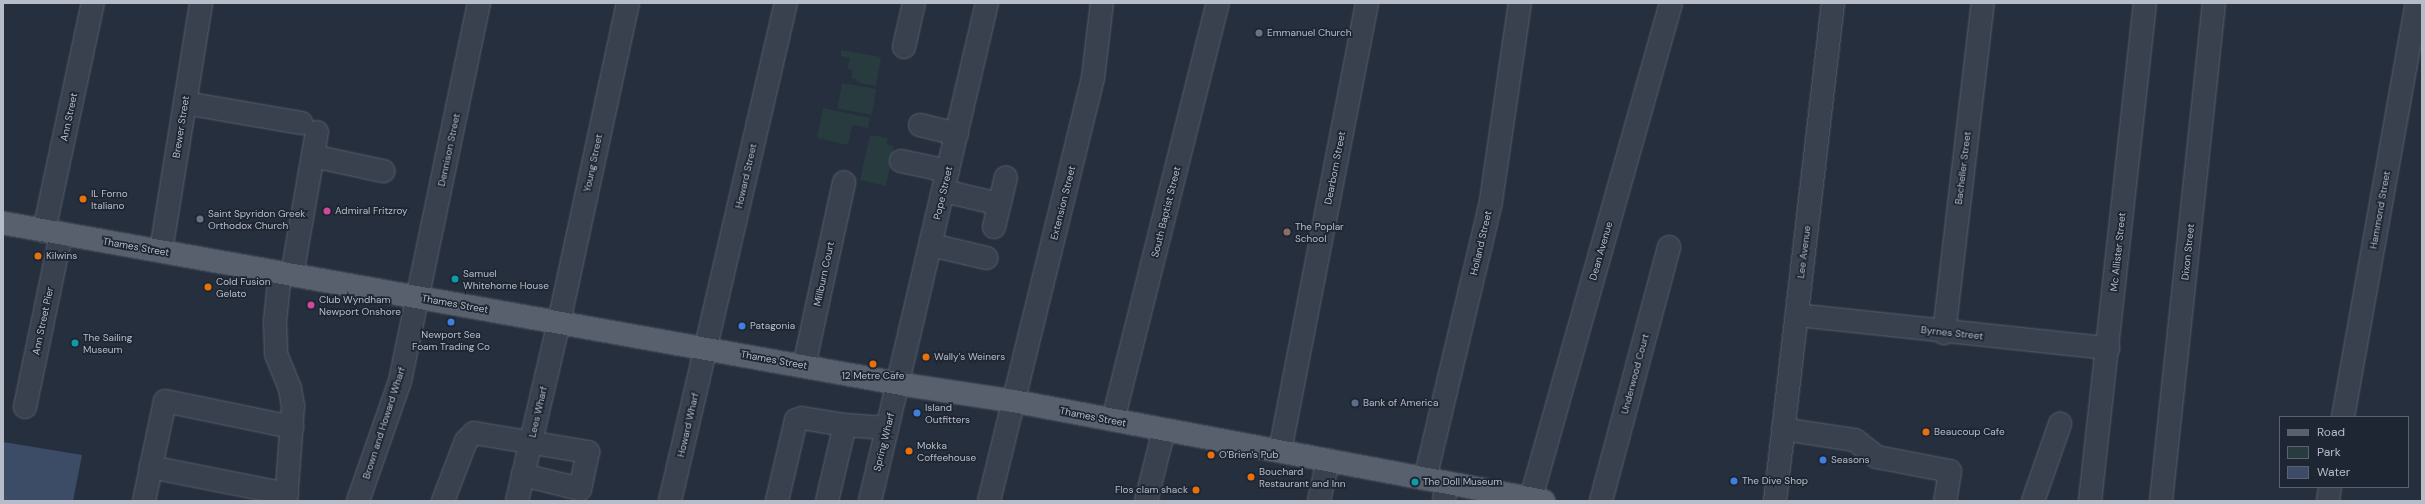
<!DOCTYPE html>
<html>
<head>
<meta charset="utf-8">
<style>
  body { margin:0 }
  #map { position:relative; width:2425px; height:504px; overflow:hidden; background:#262f3e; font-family:"DM Sans",sans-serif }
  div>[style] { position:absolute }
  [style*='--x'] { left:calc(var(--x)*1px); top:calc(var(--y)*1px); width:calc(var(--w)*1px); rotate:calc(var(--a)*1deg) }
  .green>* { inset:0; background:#283b3f; transform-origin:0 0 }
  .water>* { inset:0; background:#3d4c66 }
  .roads { filter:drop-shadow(0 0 1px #585f6c) drop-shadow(0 0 1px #585f6c) }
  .minor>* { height:22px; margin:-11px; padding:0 11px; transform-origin:11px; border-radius:11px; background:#3a414e }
  .major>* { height:22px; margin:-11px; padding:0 11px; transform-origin:11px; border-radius:11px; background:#58606e }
  .dots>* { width:11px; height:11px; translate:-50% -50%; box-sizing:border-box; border:2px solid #1f2633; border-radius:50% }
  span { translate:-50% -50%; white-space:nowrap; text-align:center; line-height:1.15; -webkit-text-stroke:3.5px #1f2633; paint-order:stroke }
  .poi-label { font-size:10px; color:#b6bdc9 }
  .left { translate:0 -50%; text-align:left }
  .right { translate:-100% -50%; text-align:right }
  .street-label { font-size:10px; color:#b6bdc9 }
  .frame { position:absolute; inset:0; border:4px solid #b6bdc9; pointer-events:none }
  .legend { position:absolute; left:2279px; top:416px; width:130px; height:72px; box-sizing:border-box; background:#1f2633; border:1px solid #5b626f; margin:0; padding:5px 7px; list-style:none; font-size:12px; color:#b6bdc9 }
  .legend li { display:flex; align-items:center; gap:8px; height:20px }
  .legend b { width:20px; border:1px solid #5b626f }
</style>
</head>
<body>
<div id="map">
  <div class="green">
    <i style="clip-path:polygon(841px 50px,881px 57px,876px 86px,857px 82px,857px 79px,851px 78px,853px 70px,847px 69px,850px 58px,841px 56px)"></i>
    <i style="left:842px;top:83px;width:35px;height:26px;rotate:10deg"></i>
    <i style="clip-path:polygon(823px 108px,870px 118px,868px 128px,852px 125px,848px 145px,817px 138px)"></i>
    <i style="clip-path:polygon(870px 135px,888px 138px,887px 144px,894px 146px,886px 186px,860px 180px)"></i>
  </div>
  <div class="water">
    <i style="clip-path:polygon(3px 442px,82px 455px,73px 501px,3px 501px)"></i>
  </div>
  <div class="roads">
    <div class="minor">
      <i style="--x:904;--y:47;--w:45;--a:-77.2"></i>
      <i style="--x:185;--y:103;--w:118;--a:9.8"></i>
      <i style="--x:920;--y:125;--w:38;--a:14"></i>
      <i style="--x:313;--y:156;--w:72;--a:12.1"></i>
      <i style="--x:901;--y:161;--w:48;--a:12"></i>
      <i style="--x:944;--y:191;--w:57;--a:13.3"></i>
      <i style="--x:994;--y:227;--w:51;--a:-76.5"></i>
      <i style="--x:44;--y:231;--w:233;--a:-77.9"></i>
      <i style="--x:931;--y:245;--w:57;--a:13.1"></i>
      <i style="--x:161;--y:251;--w:251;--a:-80.8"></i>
      <i style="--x:280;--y:273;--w:48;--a:95.9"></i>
      <i style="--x:275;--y:321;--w:33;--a:88"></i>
      <i style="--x:276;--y:354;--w:38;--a:68"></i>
      <i style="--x:290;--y:389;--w:17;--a:80"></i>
      <i style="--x:293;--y:406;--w:95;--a:94.2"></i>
      <i style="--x:292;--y:275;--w:145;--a:-80.1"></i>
      <i style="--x:1797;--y:315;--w:313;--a:6.1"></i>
      <i style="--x:1944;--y:333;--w:332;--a:-83.3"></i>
      <i style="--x:804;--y:366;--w:188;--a:-77.7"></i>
      <i style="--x:25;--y:407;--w:177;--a:-78.2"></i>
      <i style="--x:2343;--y:417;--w:421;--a:-79.9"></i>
      <i style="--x:1113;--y:420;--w:430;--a:-75.9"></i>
      <i style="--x:1783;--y:429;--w:73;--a:8.7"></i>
      <i style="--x:1855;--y:440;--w:28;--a:38"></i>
      <i style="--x:1877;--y:457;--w:74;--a:10.9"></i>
      <i style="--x:1950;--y:471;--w:30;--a:99"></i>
      <i style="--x:1280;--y:451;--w:456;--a:-79"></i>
      <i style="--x:1425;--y:479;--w:286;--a:-76.6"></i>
      <i style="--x:1491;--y:201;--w:200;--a:-81.7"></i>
      <i style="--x:287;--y:494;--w:139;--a:-168.8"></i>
      <i style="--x:151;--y:467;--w:67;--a:-78"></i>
      <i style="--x:165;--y:401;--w:130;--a:11.6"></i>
      <i style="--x:1531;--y:498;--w:514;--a:-74.21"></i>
      <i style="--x:144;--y:501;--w:35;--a:-78"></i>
      <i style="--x:358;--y:501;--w:127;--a:-70.7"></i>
      <i style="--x:400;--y:381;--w:386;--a:-78.2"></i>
      <i style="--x:443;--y:501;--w:64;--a:-69"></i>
      <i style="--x:466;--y:441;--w:11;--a:-45"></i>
      <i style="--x:474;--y:433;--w:116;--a:9.5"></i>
      <i style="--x:588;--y:452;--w:38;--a:102"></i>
      <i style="--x:580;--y:489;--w:59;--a:-166.2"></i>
      <i style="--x:517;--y:501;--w:184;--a:-76.8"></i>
      <i style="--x:559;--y:322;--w:326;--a:-77.8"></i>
      <i style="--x:670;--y:501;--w:511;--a:-76.89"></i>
      <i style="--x:777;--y:501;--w:83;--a:-76.8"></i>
      <i style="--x:796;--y:420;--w:6;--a:-18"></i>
      <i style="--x:802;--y:418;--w:44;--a:9.2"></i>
      <i style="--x:845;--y:425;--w:42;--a:4.1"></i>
      <i style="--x:827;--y:501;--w:78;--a:-76.7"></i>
      <i style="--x:870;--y:501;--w:512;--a:-76.78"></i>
      <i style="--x:989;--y:501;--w:436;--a:-76.2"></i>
      <i style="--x:1093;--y:78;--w:76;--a:-83.2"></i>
      <i style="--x:1146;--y:501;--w:73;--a:-75.8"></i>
      <i style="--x:1319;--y:501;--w:42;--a:-77.6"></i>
      <i style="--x:1444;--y:501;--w:18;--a:-81"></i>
      <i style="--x:1601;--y:501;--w:263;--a:-75"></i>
      <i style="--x:1775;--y:501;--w:501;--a:-83.36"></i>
      <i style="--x:2033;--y:501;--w:82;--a:-70.7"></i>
      <i style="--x:2090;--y:501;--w:501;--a:-83.7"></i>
      <i style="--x:2161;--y:501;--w:501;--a:-83.93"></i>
      <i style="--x:2328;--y:501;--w:14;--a:-82"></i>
    </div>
    <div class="major">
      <i style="--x:3;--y:223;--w:918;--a:10.16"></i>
      <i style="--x:907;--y:385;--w:107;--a:8.6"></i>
      <i style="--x:1013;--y:401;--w:540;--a:10.67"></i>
    </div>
  </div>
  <div class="dots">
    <i style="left:1259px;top:33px;background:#6b7280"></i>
    <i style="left:83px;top:199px;background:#e8710a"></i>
    <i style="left:327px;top:211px;background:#d1479c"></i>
    <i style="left:200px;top:219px;background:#6b7280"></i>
    <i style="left:1287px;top:232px;background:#8d6e63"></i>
    <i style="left:38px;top:256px;background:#e8710a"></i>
    <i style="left:455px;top:279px;background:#0f9aa8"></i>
    <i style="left:208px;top:287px;background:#e8710a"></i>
    <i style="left:311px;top:305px;background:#d1479c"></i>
    <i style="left:451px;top:322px;background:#3f7fe0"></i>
    <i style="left:742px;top:326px;background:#3f7fe0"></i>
    <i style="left:75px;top:343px;background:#0f9aa8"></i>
    <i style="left:926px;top:357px;background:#e8710a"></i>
    <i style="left:873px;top:364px;background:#e8710a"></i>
    <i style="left:1355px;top:403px;background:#5c6f8a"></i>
    <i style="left:917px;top:413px;background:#3f7fe0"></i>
    <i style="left:1926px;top:432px;background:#e8710a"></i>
    <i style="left:909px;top:451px;background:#e8710a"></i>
    <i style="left:1211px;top:455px;background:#e8710a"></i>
    <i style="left:1823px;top:460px;background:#3f7fe0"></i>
    <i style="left:1251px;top:477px;background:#e8710a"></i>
    <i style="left:1734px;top:481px;background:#3f7fe0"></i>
    <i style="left:1415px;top:482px;background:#0f9aa8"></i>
    <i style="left:1196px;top:490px;background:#e8710a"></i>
  </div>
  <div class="poi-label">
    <span class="left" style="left:1267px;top:33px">Emmanuel Church</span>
    <span class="left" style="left:91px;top:199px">IL Forno<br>Italiano</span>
    <span class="left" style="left:335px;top:211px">Admiral Fritzroy</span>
    <span class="left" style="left:208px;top:219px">Saint Spyridon Greek<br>Orthodox Church</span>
    <span class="left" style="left:1295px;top:232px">The Poplar<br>School</span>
    <span class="left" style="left:46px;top:256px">Kilwins</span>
    <span class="left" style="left:463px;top:279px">Samuel<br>Whitehorne House</span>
    <span class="left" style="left:216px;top:287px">Cold Fusion<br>Gelato</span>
    <span class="left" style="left:319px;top:305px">Club Wyndham<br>Newport Onshore</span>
    <span class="left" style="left:750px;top:326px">Patagonia</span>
    <span style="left:451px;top:340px">Newport Sea<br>Foam Trading Co</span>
    <span class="left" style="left:83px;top:343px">The Sailing<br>Museum</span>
    <span class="left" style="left:934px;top:357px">Wally's Weiners</span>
    <span style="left:873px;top:376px">12 Metre Cafe</span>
    <span class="left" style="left:1363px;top:403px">Bank of America</span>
    <span class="left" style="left:925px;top:413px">Island<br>Outfitters</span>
    <span class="left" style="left:1934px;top:432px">Beaucoup Cafe</span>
    <span class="left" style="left:917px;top:451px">Mokka<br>Coffeehouse</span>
    <span class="left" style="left:1219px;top:455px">O'Brien's Pub</span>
    <span class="left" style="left:1831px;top:460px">Seasons</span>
    <span class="left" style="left:1259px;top:477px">Bouchard<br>Restaurant and Inn</span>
    <span class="left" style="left:1742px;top:481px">The Dive Shop</span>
    <span class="left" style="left:1423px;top:482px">The Doll Museum</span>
    <span class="right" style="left:1188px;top:490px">Flos clam shack</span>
  </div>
  <div class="street-label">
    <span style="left:69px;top:117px;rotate:-78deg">Ann Street</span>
    <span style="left:181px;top:127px;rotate:-81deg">Brewer Street</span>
    <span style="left:449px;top:150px;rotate:-78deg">Dennison Street</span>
    <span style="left:593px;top:163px;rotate:-78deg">Young Street</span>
    <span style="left:1335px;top:168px;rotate:-79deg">Dearborn Street</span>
    <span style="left:1963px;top:168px;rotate:-83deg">Bacheller Street</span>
    <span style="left:746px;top:176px;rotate:-77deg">Howard Street</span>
    <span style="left:943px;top:193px;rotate:-77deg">Pope Street</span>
    <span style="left:1063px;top:203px;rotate:-76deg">Extension Street</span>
    <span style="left:2380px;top:210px;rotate:-80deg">Hammond Street</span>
    <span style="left:1166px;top:212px;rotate:-76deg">South Baptist Street</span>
    <span style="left:1481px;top:243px;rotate:-77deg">Holland Street</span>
    <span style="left:136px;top:247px;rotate:10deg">Thames Street</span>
    <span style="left:1601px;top:251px;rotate:-74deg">Dean Avenue</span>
    <span style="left:1804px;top:252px;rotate:-83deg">Lee Avenue</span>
    <span style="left:2118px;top:252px;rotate:-84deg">Mc Allister Street</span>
    <span style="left:2188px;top:252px;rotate:-84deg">Dixon Street</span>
    <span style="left:824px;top:274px;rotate:-78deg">Millburn Court</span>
    <span style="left:455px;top:304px;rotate:10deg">Thames Street</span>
    <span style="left:43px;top:321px;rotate:-78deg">Ann Street Pier</span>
    <span style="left:1952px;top:333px;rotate:6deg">Byrnes Street</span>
    <span style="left:774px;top:360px;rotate:10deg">Thames Street</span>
    <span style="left:1635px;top:374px;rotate:-75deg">Underwood Court</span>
    <span style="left:538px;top:412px;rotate:-77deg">Lees Wharf</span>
    <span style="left:1093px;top:417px;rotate:11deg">Thames Street</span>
    <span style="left:384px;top:423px;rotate:-72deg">Brown and Howard Wharf</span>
    <span style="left:688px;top:425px;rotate:-77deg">Howard Wharf</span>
    <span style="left:884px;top:442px;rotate:-76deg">Spring Wharf</span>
  </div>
  <div class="frame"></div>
  <ul class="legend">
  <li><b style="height:5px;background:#58606e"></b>Road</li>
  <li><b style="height:11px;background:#283b3f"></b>Park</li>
  <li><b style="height:11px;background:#3d4c66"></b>Water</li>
  </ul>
</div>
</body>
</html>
